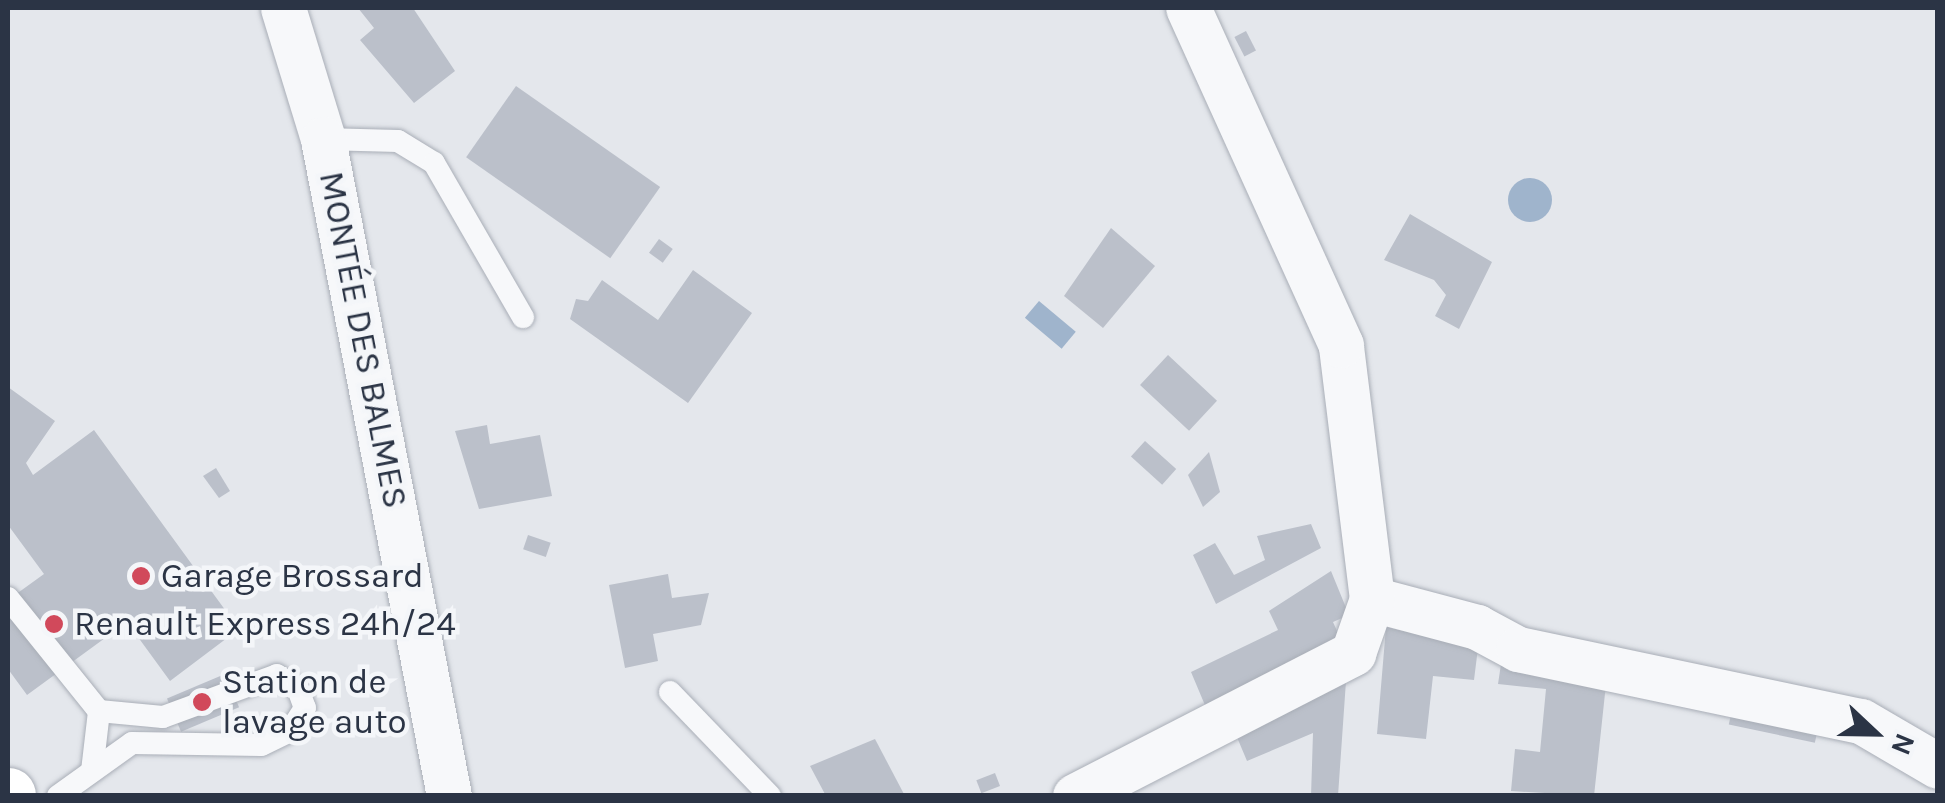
<!DOCTYPE html>
<html>
<head>
<meta charset="utf-8">
<style>
  body { margin:0 }
  #map { position:relative; width:1945px; height:803px; overflow:hidden; background:#e4e7ec; font-family:Karla,sans-serif }
  div>[style] { position:absolute }
  [style*='--x'] { left:calc(var(--x)*1px); top:calc(var(--y)*1px); width:calc(var(--w)*1px); rotate:calc(var(--a)*1deg) }
  .water>* { inset:0; background:#9fb4cc; transform-origin:0 0 }
  .round { border-radius:50% }
  .building>* { inset:0; background:#bbc0ca; transform-origin:0 0 }
  .roads { filter:drop-shadow(0 0 2px #a9aeb7) drop-shadow(0 0 2px #a9aeb7) }
  .lane>* { height:22px; margin:-11px; padding:0 11px; transform-origin:11px; border-radius:11px; background:#f7f8fa }
  .street>* { height:45px; margin:-22.5px; padding:0 22.5px; transform-origin:22.5px; border-radius:22.5px; background:#f7f8fa }
  .secondary>* { height:55px; margin:-27.5px; padding:0 27.5px; transform-origin:27.5px; border-radius:27.5px; background:#fff }
  .dots>* { width:28px; height:28px; translate:-50% -50%; box-sizing:border-box; border:5px solid #f4f6f9; border-radius:50% }
  span { translate:-50% -50%; white-space:nowrap; text-align:center; line-height:1.15; -webkit-text-stroke:9px #f4f6f9; paint-order:stroke }
  .street-label { font-size:35px; color:#2b3445 }
  .poi-label { font-size:35px; color:#2b3445 }
  .left { translate:0 -50%; text-align:left }
  .frame { position:absolute; inset:0; border:10px solid #2b3445; pointer-events:none }
  .north { position:absolute; left:1825px; top:683px; width:100px; height:100px; -webkit-text-stroke:8px #f4f6f9; paint-order:stroke; rotate:112deg; font-size:28px; font-weight:700; line-height:40px; text-align:center; color:#2b3445 }
  .north::after { content:''; display:block; margin:auto; width:35px; height:45px; background:#2b3445; clip-path:polygon(50% 0,100% 100%,50% 72%,0 100%) }
</style>
</head>
<body>
<div id="map">
  <div class="water">
    <i class="round" style="left:1508px;top:178px;width:44px;height:44px"></i>
    <i style="left:1039px;top:301px;width:48px;height:22px;rotate:40deg"></i>
  </div>
  <div class="building">
    <i style="clip-path:polygon(358px 8px,413px 8px,455px 71px,414px 103px,360px 40px,374px 28px)"></i>
    <i style="left:1246px;top:31px;width:22px;height:13px;rotate:63deg"></i>
    <i style="left:516px;top:86px;width:176px;height:87px;rotate:35deg"></i>
    <i style="clip-path:polygon(1410px 214px,1492px 262px,1459px 329px,1435px 316px,1446px 295px,1434px 280px,1384px 260px)"></i>
    <i style="clip-path:polygon(1111px 228px,1155px 266px,1103px 328px,1064px 296px)"></i>
    <i style="left:659px;top:239px;width:17px;height:17px;rotate:36deg"></i>
    <i style="clip-path:polygon(693px 270px,752px 313px,688px 403px,570px 319px,576px 299px,588px 301px,602px 280px,658px 320px)"></i>
    <i style="left:1168px;top:355px;width:67px;height:41px;rotate:43deg"></i>
    <i style="clip-path:polygon(8px 387px,55px 421px,26px 463px,33px 475px,94px 430px,239px 629px,170px 681px,127px 622px,27px 695px,8px 669px,8px 600px,44px 574px,8px 525px)"></i>
    <i style="clip-path:polygon(487px 425px,490px 444px,540px 435px,552px 496px,479px 509px,455px 431px)"></i>
    <i style="left:1145px;top:441px;width:42px;height:21px;rotate:42deg"></i>
    <i style="clip-path:polygon(1209px 452px,1220px 492px,1203px 507px,1188px 475px)"></i>
    <i style="clip-path:polygon(216px 468px,230px 491px,219px 498px,203px 476px)"></i>
    <i style="clip-path:polygon(1311px 524px,1321px 548px,1216px 604px,1193px 555px,1215px 543px,1234px 575px,1265px 560px,1257px 536px)"></i>
    <i style="left:528px;top:535px;width:24px;height:15px;rotate:19deg"></i>
    <i style="clip-path:polygon(1331px 571px,1349px 615px,1333px 622px,1341px 640px,1207px 710px,1191px 672px,1278px 630px,1269px 611px)"></i>
    <i style="clip-path:polygon(668px 574px,672px 598px,709px 593px,701px 625px,653px 634px,658px 661px,625px 668px,609px 585px)"></i>
    <i style="clip-path:polygon(1386px 627px,1478px 648px,1474px 680px,1433px 676px,1426px 739px,1377px 734px)"></i>
    <i style="clip-path:polygon(1501px 664px,1607px 675px,1594px 796px,1511px 791px,1515px 749px,1540px 752px,1546px 689px,1498px 684px)"></i>
    <i style="left:225px;top:674px;width:36px;height:63px;rotate:67deg"></i>
    <i style="clip-path:polygon(1346px 681px,1338px 796px,1311px 796px,1313px 733px,1247px 761px,1231px 723px)"></i>
    <i style="left:1734px;top:700px;width:88px;height:25px;rotate:12deg"></i>
    <i style="clip-path:polygon(875px 739px,905px 796px,826px 796px,810px 766px)"></i>
    <i style="left:995px;top:773px;width:14px;height:20px;rotate:69deg"></i>
  </div>
  <div class="roads">
    <div class="lane">
      <i style="--x:323;--y:139;--w:75;--a:1.5"></i>
      <i style="--x:398;--y:141;--w:42;--a:31.4"></i>
      <i style="--x:434;--y:163;--w:178;--a:60"></i>
      <i style="--x:8;--y:598;--w:145;--a:51.2"></i>
      <i style="--x:99;--y:711;--w:64;--a:5.4"></i>
      <i style="--x:163;--y:717;--w:121;--a:-20.2"></i>
      <i style="--x:277;--y:675;--w:25;--a:34"></i>
      <i style="--x:298;--y:689;--w:20;--a:70"></i>
      <i style="--x:305;--y:708;--w:27;--a:123"></i>
      <i style="--x:290;--y:731;--w:32;--a:154"></i>
      <i style="--x:261;--y:745;--w:129;--a:-179.1"></i>
      <i style="--x:132;--y:743;--w:91;--a:144.4"></i>
      <i style="--x:670;--y:692;--w:144;--a:46.1"></i>
      <i style="--x:92;--y:771;--w:60;--a:-83.3"></i>
    </div>
    <div class="street">
      <i style="--x:283;--y:8;--w:137;--a:73"></i>
      <i style="--x:323;--y:139;--w:669;--a:79.14"></i>
      <i style="--x:1372;--y:599;--w:109;--a:14.9"></i>
      <i style="--x:1477;--y:627;--w:47;--a:28.2"></i>
      <i style="--x:1518;--y:649;--w:350;--a:11.9"></i>
      <i style="--x:1861;--y:721;--w:89;--a:30.3"></i>
      <i style="--x:1075;--y:796;--w:313;--a:-27.2"></i>
      <i style="--x:1353;--y:653;--w:57;--a:-70.6"></i>
      <i style="--x:1372;--y:599;--w:256;--a:-97"></i>
      <i style="--x:1341;--y:345;--w:370;--a:-114.4"></i>
    </div>
    <div class="secondary">
      <i style="--x:8;--y:795;--w:1;--a:90"></i>
    </div>
  </div>
  <div class="dots">
    <i style="left:141px;top:576px;background:#d1495b"></i>
    <i style="left:54px;top:624px;background:#d1495b"></i>
    <i style="left:202px;top:702px;background:#d1495b"></i>
  </div>
  <div class="street-label">
    <span style="left:363px;top:340px;rotate:79deg">MONTÉE DES BALMES</span>
  </div>
  <div class="poi-label">
    <span class="left" style="left:161px;top:576px">Garage Brossard</span>
    <span class="left" style="left:74px;top:624px">Renault Express 24h/24</span>
    <span class="left" style="left:222px;top:702px">Station de<br>lavage auto</span>
  </div>
  <div class="frame"></div>
  <div class="north">N</div>
</div>
</body>
</html>
